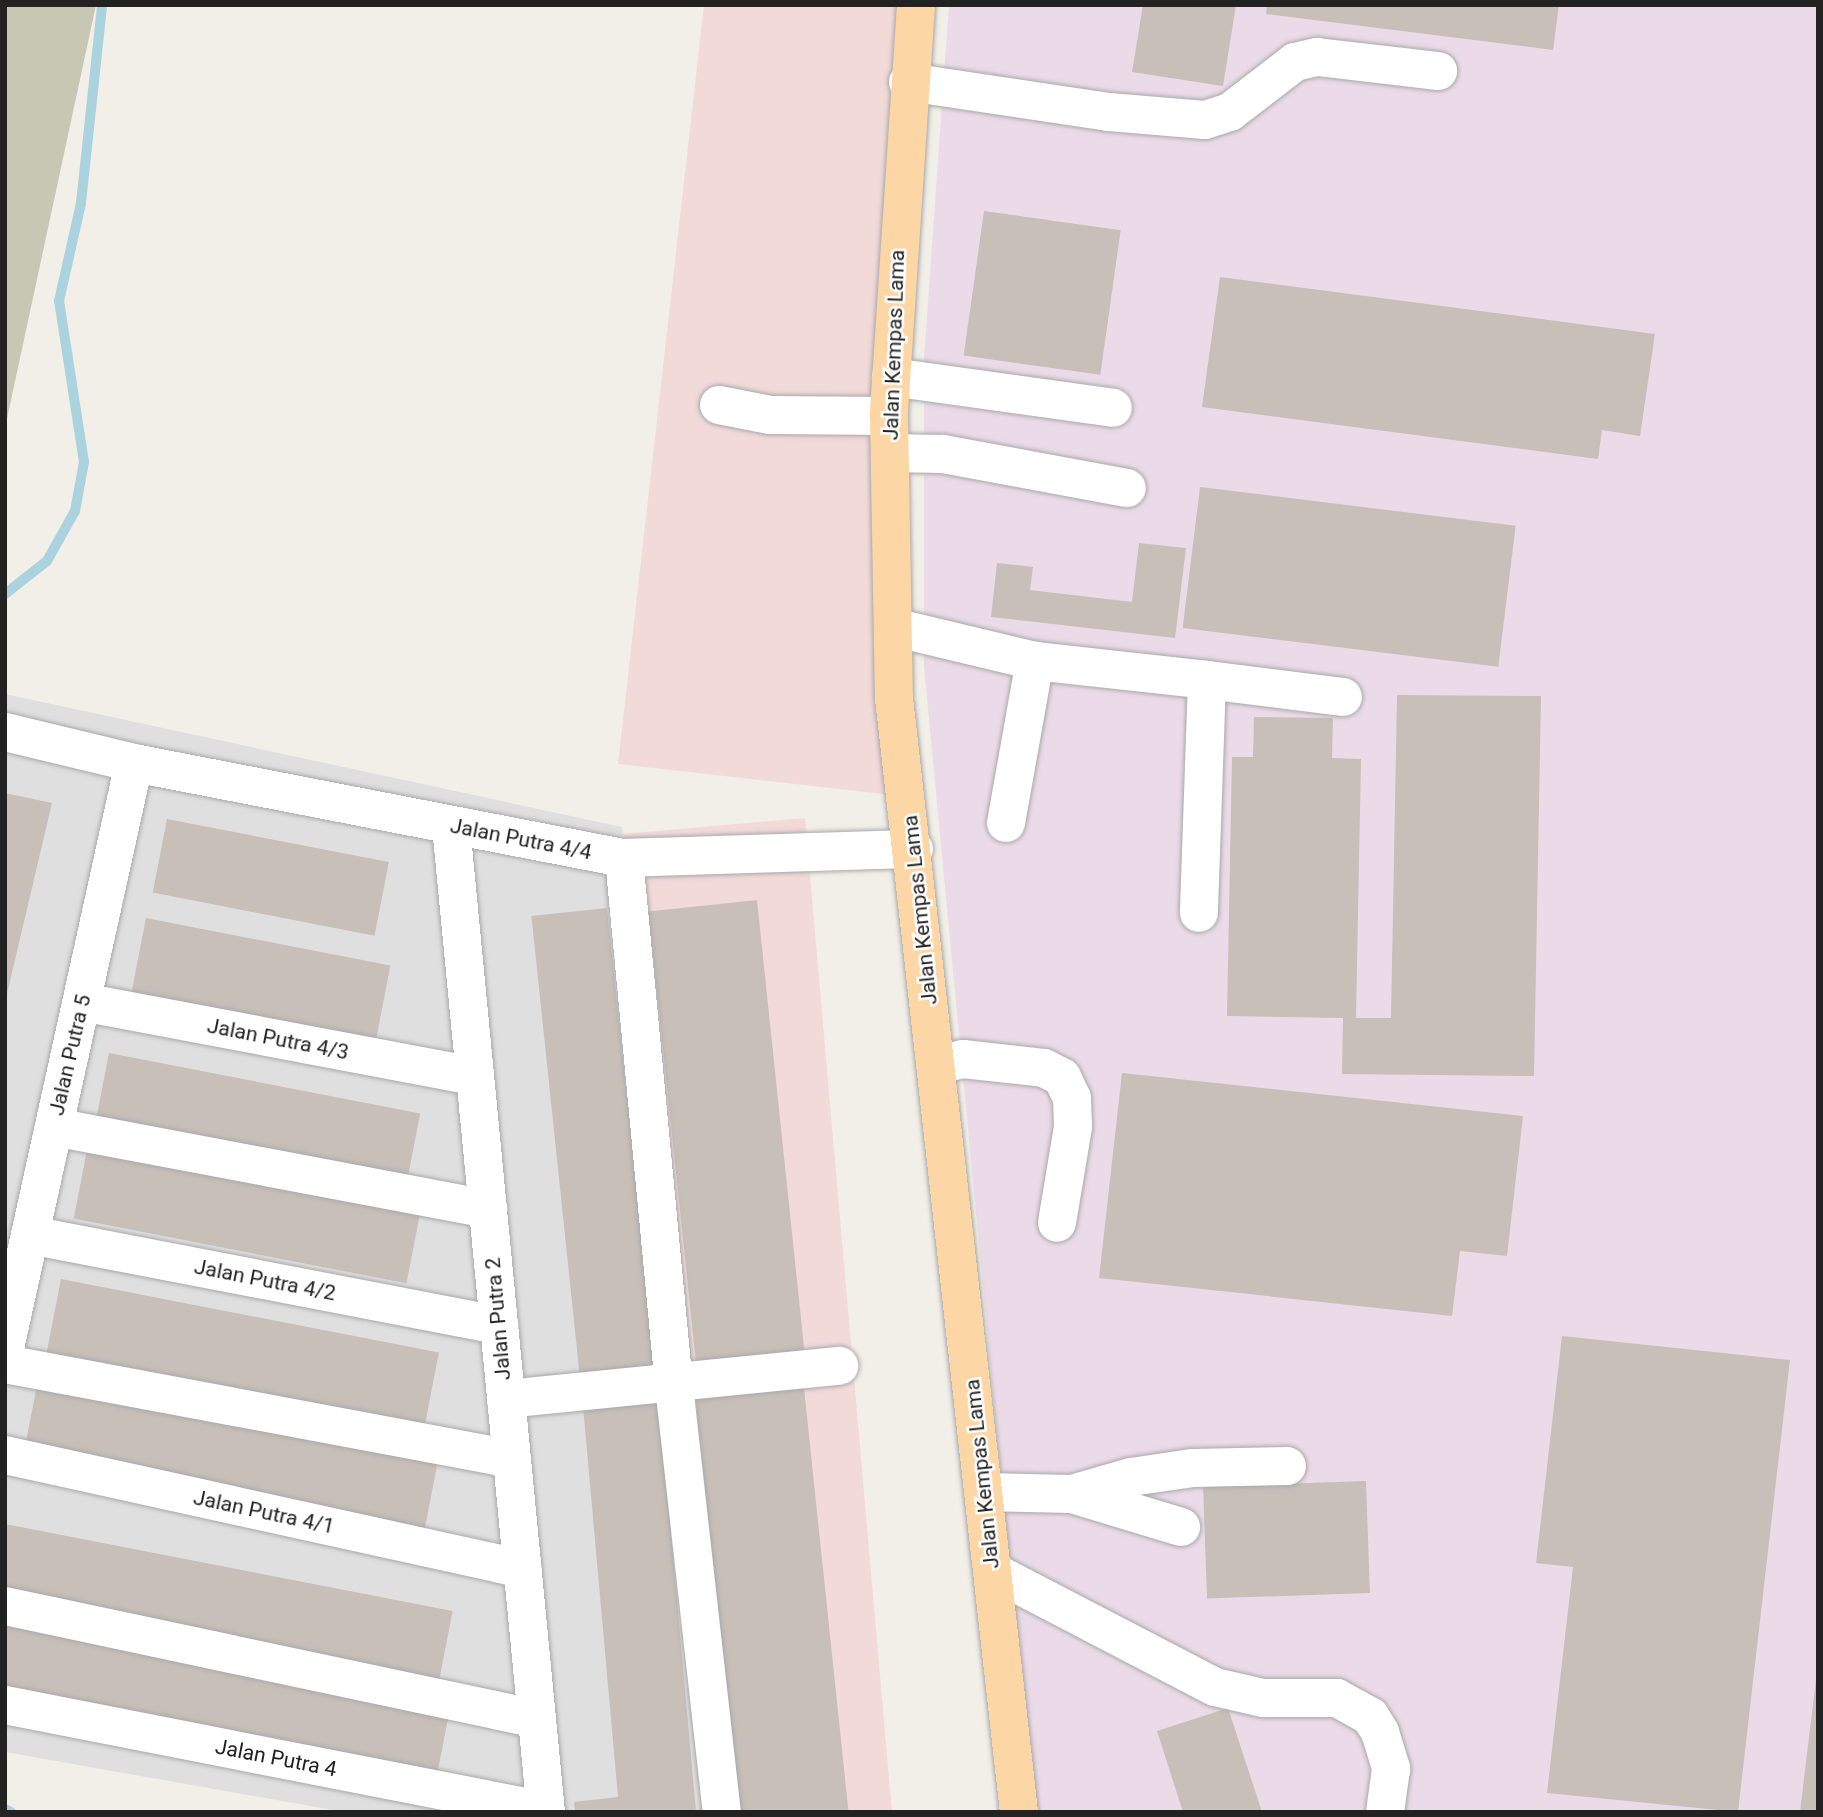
<!DOCTYPE html>
<html>
<head>
<meta charset="utf-8">
<style>
  body { margin:0 }
  #map { position:relative; width:1823px; height:1817px; overflow:hidden; background:#f2efe9; font-family:Roboto,sans-serif }
  div>[style] { position:absolute }
  [style*='--x'] { left:calc(var(--x)*1px); top:calc(var(--y)*1px); width:calc(var(--w)*1px); rotate:calc(var(--a)*1deg) }
  .residential>* { inset:0; background:#e0dfdf }
  .commercial>* { inset:0; background:#f2dad9; transform-origin:0 0 }
  .industrial>* { inset:0; background:#ebdbe8 }
  .construction>* { inset:0; background:#c7c7b4 }
  .stream>* { height:10px; margin:-5px; padding:0 5px; transform-origin:5px; border-radius:5px; background:#aad3df }
  .building>* { inset:0; background:#c7bfb8; transform-origin:0 0 }
  .roads { filter:drop-shadow(0 0 2px #a9a9a9) drop-shadow(0 0 2px #a9a9a9) }
  .minor>* { height:38px; margin:-19px; padding:0 19px; transform-origin:19px; border-radius:19px; background:#fff }
  .major>* { height:38px; margin:-19px; padding:0 19px; transform-origin:19px; border-radius:19px; background:#fcd6a4 }
  span { translate:-50% -50%; white-space:nowrap; text-align:center; line-height:1.15; -webkit-text-stroke:5px #fff; paint-order:stroke }
  .street-label { font-size:21px; color:#222 }
  .frame { position:absolute; inset:0; border:7px solid #222; pointer-events:none }
</style>
</head>
<body>
<div id="map">
  <div class="residential">
    <i style="clip-path:polygon(5px 694px,622px 827px,704px 1812px,344px 1812px,5px 1752px)"></i>
  </div>
  <div class="commercial">
    <i style="clip-path:polygon(704px 5px,911px 5px,901px 796px,618px 764px)"></i>
    <i style="left:805px;top:818px;width:998px;height:183px;rotate:85deg"></i>
  </div>
  <div class="industrial">
    <i style="clip-path:polygon(949px 5px,1818px 5px,1818px 1812px,1033px 1812px,924px 667px,924px 358px)"></i>
  </div>
  <div class="construction">
    <i style="clip-path:polygon(5px 5px,96px 5px,5px 428px)"></i>
  </div>
  <div class="stream">
    <i style="--x:5;--y:594;--w:53;--a:-38.2"></i>
    <i style="--x:47;--y:561;--w:57;--a:-60.8"></i>
    <i style="--x:75;--y:511;--w:50;--a:-79.6"></i>
    <i style="--x:84;--y:462;--w:163;--a:-98.8"></i>
    <i style="--x:59;--y:301;--w:100;--a:-77.3"></i>
    <i style="--x:81;--y:203;--w:199;--a:-83.9"></i>
    <i style="--x:5;--y:1809;--w:7;--a:27"></i>
  </div>
  <div class="building">
    <i style="clip-path:polygon(1143px 5px,1236px 5px,1223px 86px,1132px 72px)"></i>
    <i style="clip-path:polygon(1267px 5px,1559px 5px,1553px 50px,1266px 14px)"></i>
    <i style="left:984px;top:211px;width:138px;height:146px;rotate:8deg"></i>
    <i style="clip-path:polygon(1220px 277px,1655px 334px,1640px 436px,1602px 430px,1598px 459px,1202px 407px)"></i>
    <i style="left:1200px;top:487px;width:318px;height:142px;rotate:7deg"></i>
    <i style="clip-path:polygon(1139px 543px,1186px 548px,1175px 638px,991px 617px,997px 563px,1033px 567px,1030px 590px,1132px 602px)"></i>
    <i style="clip-path:polygon(1397px 695px,1541px 696px,1534px 1076px,1342px 1074px,1343px 1018px,1227px 1016px,1232px 757px,1253px 757px,1254px 717px,1333px 718px,1332px 758px,1361px 759px,1356px 1018px,1391px 1018px)"></i>
    <i style="clip-path:polygon(5px 793px,52px 803px,6px 998px,5px 998px)"></i>
    <i style="left:167px;top:819px;width:226px;height:75px;rotate:11deg"></i>
    <i style="left:757px;top:900px;width:454px;height:109px;rotate:84deg"></i>
    <i style="left:607px;top:908px;width:464px;height:76px;rotate:84deg"></i>
    <i style="left:146px;top:918px;width:249px;height:76px;rotate:11deg"></i>
    <i style="left:109px;top:1053px;width:317px;height:76px;rotate:11deg"></i>
    <i style="clip-path:polygon(1122px 1073px,1523px 1116px,1507px 1256px,1460px 1251px,1452px 1316px,1099px 1278px)"></i>
    <i style="left:88px;top:1145px;width:339px;height:75px;rotate:11deg"></i>
    <i style="left:61px;top:1279px;width:385px;height:76px;rotate:11deg"></i>
    <i style="clip-path:polygon(1562px 1336px,1790px 1360px,1738px 1812px,1547px 1793px,1573px 1567px,1536px 1563px)"></i>
    <i style="left:38px;top:1380px;width:408px;height:76px;rotate:11deg"></i>
    <i style="left:804px;top:1388px;width:426px;height:109px;rotate:84deg"></i>
    <i style="clip-path:polygon(659px 1399px,696px 1812px,575px 1812px,574px 1802px,618px 1797px,583px 1406px)"></i>
    <i style="left:1366px;top:1481px;width:112px;height:163px;rotate:88deg"></i>
    <i style="left:5px;top:1524px;width:456px;height:76px;rotate:11deg"></i>
    <i style="left:5px;top:1613px;width:455px;height:76px;rotate:11deg"></i>
    <i style="clip-path:polygon(1816px 1680px,1818px 1812px,1800px 1812px,1805px 1770px)"></i>
    <i style="clip-path:polygon(1228px 1708px,1262px 1812px,1183px 1812px,1157px 1731px)"></i>
  </div>
  <div class="roads">
    <div class="minor">
      <i style="--x:908;--y:82;--w:203;--a:8.5"></i>
      <i style="--x:1109;--y:112;--w:96;--a:4.8"></i>
      <i style="--x:1205;--y:120;--w:26;--a:-18"></i>
      <i style="--x:1230;--y:112;--w:82;--a:-37.6"></i>
      <i style="--x:1295;--y:62;--w:23;--a:-13"></i>
      <i style="--x:1317;--y:57;--w:122;--a:6.6"></i>
      <i style="--x:891;--y:377;--w:224;--a:7.9"></i>
      <i style="--x:719;--y:405;--w:52;--a:11.1"></i>
      <i style="--x:770;--y:415;--w:119;--a:0.5"></i>
      <i style="--x:890;--y:453;--w:53;--a:1.1"></i>
      <i style="--x:943;--y:454;--w:187;--a:10.5"></i>
      <i style="--x:893;--y:627;--w:146;--a:13.5"></i>
      <i style="--x:1035;--y:661;--w:173;--a:6.3"></i>
      <i style="--x:1207;--y:680;--w:233;--a:92"></i>
      <i style="--x:1207;--y:680;--w:137;--a:7.1"></i>
      <i style="--x:5;--y:732;--w:133;--a:13.5"></i>
      <i style="--x:134;--y:763;--w:499;--a:11"></i>
      <i style="--x:624;--y:858;--w:290;--a:-1.8"></i>
      <i style="--x:1006;--y:823;--w:165;--a:-79.9"></i>
      <i style="--x:451;--y:826;--w:991;--a:84.5"></i>
      <i style="--x:624;--y:858;--w:530;--a:84.59"></i>
      <i style="--x:674;--y:1386;--w:429;--a:83.6"></i>
      <i style="--x:82;--y:1002;--w:400;--a:10.7"></i>
      <i style="--x:937;--y:1065;--w:27;--a:-13"></i>
      <i style="--x:963;--y:1059;--w:81;--a:6.3"></i>
      <i style="--x:1044;--y:1068;--w:20;--a:27"></i>
      <i style="--x:1062;--y:1077;--w:23;--a:65"></i>
      <i style="--x:1072;--y:1098;--w:29;--a:88"></i>
      <i style="--x:1073;--y:1127;--w:97;--a:99.5"></i>
      <i style="--x:54;--y:1127;--w:442;--a:10.7"></i>
      <i style="--x:30;--y:1235;--w:478;--a:10.9"></i>
      <i style="--x:5;--y:1348;--w:599;--a:-77.56"></i>
      <i style="--x:5;--y:1364;--w:516;--a:10.61"></i>
      <i style="--x:506;--y:1399;--w:335;--a:-5.7"></i>
      <i style="--x:5;--y:1455;--w:530;--a:12.41"></i>
      <i style="--x:984;--y:1492;--w:88;--a:1.3"></i>
      <i style="--x:1072;--y:1494;--w:61;--a:-16.1"></i>
      <i style="--x:1131;--y:1477;--w:63;--a:-8.3"></i>
      <i style="--x:1193;--y:1468;--w:94;--a:-1.2"></i>
      <i style="--x:1072;--y:1494;--w:114;--a:16.8"></i>
      <i style="--x:992;--y:1571;--w:251;--a:27.5"></i>
      <i style="--x:1215;--y:1687;--w:49;--a:12.9"></i>
      <i style="--x:1263;--y:1698;--w:74;--a:0"></i>
      <i style="--x:1337;--y:1698;--w:38;--a:29"></i>
      <i style="--x:1370;--y:1716;--w:19;--a:58"></i>
      <i style="--x:1380;--y:1732;--w:39;--a:73"></i>
      <i style="--x:1391;--y:1769;--w:43;--a:97.9"></i>
      <i style="--x:5;--y:1606;--w:544;--a:11.99"></i>
      <i style="--x:5;--y:1705;--w:551;--a:11.09"></i>
    </div>
    <div class="major">
      <i style="--x:916;--y:5;--w:412;--a:93.8"></i>
      <i style="--x:889;--y:416;--w:282;--a:89"></i>
      <i style="--x:894;--y:698;--w:1121;--a:83.6"></i>
    </div>
  </div>
  <div class="street-label">
    <span style="left:894px;top:345px;rotate:-88deg">Jalan Kempas Lama</span>
    <span style="left:521px;top:839px;rotate:11deg">Jalan Putra 4/4</span>
    <span style="left:920px;top:910px;rotate:-96deg">Jalan Kempas Lama</span>
    <span style="left:278px;top:1039px;rotate:11deg">Jalan Putra 4/3</span>
    <span style="left:70px;top:1055px;rotate:-77deg">Jalan Putra 5</span>
    <span style="left:265px;top:1280px;rotate:11deg">Jalan Putra 4/2</span>
    <span style="left:498px;top:1319px;rotate:-95deg">Jalan Putra 2</span>
    <span style="left:982px;top:1474px;rotate:-96deg">Jalan Kempas Lama</span>
    <span style="left:264px;top:1512px;rotate:12deg">Jalan Putra 4/1</span>
    <span style="left:276px;top:1758px;rotate:11deg">Jalan Putra 4</span>
  </div>
  <div class="frame"></div>
</div>
</body>
</html>
